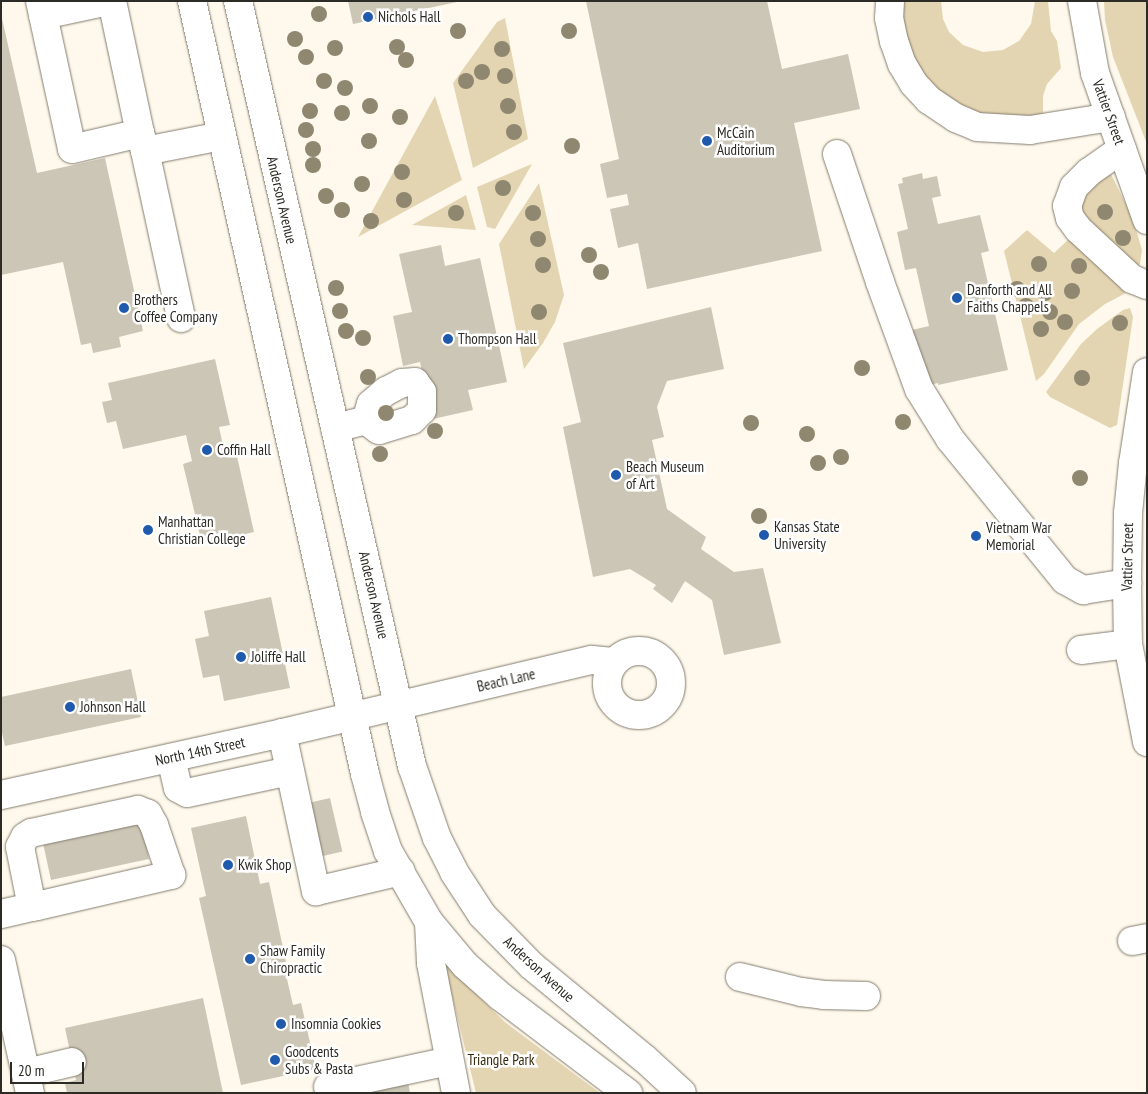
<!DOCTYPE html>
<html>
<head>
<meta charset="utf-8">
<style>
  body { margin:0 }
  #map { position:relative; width:1148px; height:1094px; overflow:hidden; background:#fef9ec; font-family:"PT Sans Narrow",sans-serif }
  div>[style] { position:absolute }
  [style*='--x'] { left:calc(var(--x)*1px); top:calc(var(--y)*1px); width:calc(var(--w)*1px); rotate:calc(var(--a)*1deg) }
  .green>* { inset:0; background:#e4d5b2 }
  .building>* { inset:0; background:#ccc6b6; transform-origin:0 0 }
  .roads { filter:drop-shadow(0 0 1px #827c6e) drop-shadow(0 0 1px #827c6e) }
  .minor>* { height:28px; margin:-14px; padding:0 14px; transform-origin:14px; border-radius:14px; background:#fff }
  .minor>.ring { margin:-14px; padding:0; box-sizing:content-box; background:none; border:28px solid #fff; border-radius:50% }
  .major>* { height:28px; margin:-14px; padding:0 14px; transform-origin:14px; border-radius:14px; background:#fff }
  .trees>* { width:16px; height:16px; margin:-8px; border-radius:50%; background:#8f8770 }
  .dots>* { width:14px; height:14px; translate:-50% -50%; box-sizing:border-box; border:2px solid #fff; border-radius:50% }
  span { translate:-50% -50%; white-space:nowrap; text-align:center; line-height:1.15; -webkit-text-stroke:5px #fff; paint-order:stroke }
  .poi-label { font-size:15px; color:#2d2b25 }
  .left { translate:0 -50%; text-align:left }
  .street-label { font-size:15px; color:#2d2b25 }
  .park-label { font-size:15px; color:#352a0b }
  .frame { position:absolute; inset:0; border:2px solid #2d2b25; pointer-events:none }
  .scale { position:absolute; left:10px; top:1062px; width:74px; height:22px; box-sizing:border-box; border:2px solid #2d2b25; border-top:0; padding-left:6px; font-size:15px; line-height:18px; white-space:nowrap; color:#2d2b25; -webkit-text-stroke:4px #fff; paint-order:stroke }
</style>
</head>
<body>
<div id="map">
  <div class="green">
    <i style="clip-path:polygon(901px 1px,941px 1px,943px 19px,949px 32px,963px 45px,983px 52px,1003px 50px,1019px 41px,1031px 24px,1035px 1px,1048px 1px,1051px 31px,1057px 41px,1061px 68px,1047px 84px,1043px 96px,1043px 115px,1019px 118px,982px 115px,969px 111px,940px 93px,919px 68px,906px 40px)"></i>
    <i style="clip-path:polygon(1104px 1px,1147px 1px,1147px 144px,1113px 57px,1105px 20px)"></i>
    <i style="clip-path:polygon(505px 18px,528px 139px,473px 168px,453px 83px,497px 22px)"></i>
    <i style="clip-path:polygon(435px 96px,462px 180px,358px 237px)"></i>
    <i style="clip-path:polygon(532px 164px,495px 229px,487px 227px,477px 187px)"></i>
    <i style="clip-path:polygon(1111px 174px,1133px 219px,1142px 250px,1140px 264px,1136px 267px,1084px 216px,1079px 197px,1102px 175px)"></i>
    <i style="clip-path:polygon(539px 183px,564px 295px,555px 322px,543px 343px,524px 369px,499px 244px)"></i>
    <i style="clip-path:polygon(466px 195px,476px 230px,412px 225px)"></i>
    <i style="clip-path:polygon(1027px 230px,1054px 253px,1069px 239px,1126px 293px,1105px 304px,1079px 324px,1044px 374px,1036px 381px,1004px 251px)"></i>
    <i style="clip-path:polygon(1130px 308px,1133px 317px,1117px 425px,1110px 428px,1050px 397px,1046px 392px,1081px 344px,1097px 329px,1123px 310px)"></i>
    <i style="clip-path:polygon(444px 963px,506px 1023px,600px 1093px,476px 1093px)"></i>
  </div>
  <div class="building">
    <i style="clip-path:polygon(348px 1px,457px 1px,457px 2px,353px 24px)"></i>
    <i style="clip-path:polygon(586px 1px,767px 1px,782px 69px,848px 54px,860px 109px,794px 123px,822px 251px,647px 289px,638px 243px,618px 248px,610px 209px,629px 205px,627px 194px,607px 198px,600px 164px,619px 159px)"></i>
    <i style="clip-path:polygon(1px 14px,37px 173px,105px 158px,143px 331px,119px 337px,121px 347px,93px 353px,91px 343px,81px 345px,63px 262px,1px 275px)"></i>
    <i style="clip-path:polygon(922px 173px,923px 179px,937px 176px,941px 196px,932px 198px,938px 224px,980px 215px,989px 251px,981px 253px,1008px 370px,938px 385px,938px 383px,925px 386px,912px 330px,929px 326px,916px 268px,905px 270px,897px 232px,908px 229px,898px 184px,903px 183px,902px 178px)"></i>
    <i style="clip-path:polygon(441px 245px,445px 266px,480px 258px,507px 382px,468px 390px,473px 410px,433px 419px,420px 362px,403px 366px,393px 316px,412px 312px,399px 254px)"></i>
    <i style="clip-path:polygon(711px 307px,724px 369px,667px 381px,657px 407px,664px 437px,652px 440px,667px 509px,706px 537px,701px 549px,734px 572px,763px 568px,781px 643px,724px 655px,712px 600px,685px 581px,672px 603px,653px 589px,656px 585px,630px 569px,593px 577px,563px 427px,581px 422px,563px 343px)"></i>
    <i style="clip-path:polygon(215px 359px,230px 425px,219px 427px,225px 455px,236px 452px,254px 532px,202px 544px,183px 464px,192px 461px,186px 435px,123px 449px,116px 421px,107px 423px,102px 402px,112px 400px,108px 383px)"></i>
    <i style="clip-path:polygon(271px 597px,290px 688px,224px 701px,219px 675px,203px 678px,195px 639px,209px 636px,204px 611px)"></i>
    <i style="clip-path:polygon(131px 669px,141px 717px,5px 746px,1px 728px,1px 697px)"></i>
    <i style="left:330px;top:798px;width:55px;height:29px;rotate:77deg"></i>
    <i style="clip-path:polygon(126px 816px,142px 826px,149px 859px,51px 880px,41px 834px)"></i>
    <i style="clip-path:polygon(246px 816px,260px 884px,269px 882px,286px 962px,283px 962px,293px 1005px,301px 1003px,316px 1069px,241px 1085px,199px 898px,206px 896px,191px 828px)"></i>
    <i style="clip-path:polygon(203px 998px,223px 1093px,67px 1093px,65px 1083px,76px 1080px,65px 1028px)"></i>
    <i style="clip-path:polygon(407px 1076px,410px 1093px,355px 1093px)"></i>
  </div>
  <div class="roads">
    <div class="minor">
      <i style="--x:40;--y:1;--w:151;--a:77.8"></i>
      <i style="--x:72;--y:149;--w:70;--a:-13.2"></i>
      <i style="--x:140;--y:133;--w:19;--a:74"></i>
      <i style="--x:145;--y:151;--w:78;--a:-11"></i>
      <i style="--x:112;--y:1;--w:135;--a:78"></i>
      <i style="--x:890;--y:1;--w:17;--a:93"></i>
      <i style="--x:889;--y:18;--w:24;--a:78"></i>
      <i style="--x:894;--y:41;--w:24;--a:71"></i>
      <i style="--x:902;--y:64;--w:23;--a:59"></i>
      <i style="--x:914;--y:84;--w:22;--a:47"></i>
      <i style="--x:929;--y:100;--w:32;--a:34"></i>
      <i style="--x:956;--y:118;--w:23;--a:23"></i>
      <i style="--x:977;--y:127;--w:53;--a:3.2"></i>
      <i style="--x:1030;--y:130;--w:82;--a:-9.1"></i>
      <i style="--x:1082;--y:1;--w:73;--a:79.8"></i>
      <i style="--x:1095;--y:73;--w:156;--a:70.5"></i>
      <i style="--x:43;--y:15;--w:67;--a:-12"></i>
      <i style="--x:1122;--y:149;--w:40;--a:145.1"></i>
      <i style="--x:1089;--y:172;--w:21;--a:135"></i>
      <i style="--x:1074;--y:187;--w:20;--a:110"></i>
      <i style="--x:1067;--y:206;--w:12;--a:76"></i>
      <i style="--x:1070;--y:218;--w:14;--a:54"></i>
      <i style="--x:1078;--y:229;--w:74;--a:42.8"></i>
      <i style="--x:1132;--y:279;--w:16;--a:22"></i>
      <i style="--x:145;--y:151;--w:171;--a:77.8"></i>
      <i style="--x:837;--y:154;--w:135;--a:71.4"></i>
      <i style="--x:880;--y:282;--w:114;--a:70"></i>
      <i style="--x:919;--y:389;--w:59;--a:58.2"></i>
      <i style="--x:950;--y:439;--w:182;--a:50.8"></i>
      <i style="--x:1065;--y:580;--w:21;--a:29"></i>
      <i style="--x:1083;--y:590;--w:45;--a:-9"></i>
      <i style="--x:1147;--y:372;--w:92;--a:98.7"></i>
      <i style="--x:1133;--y:463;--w:50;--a:95.7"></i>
      <i style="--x:1128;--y:513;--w:70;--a:90.8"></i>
      <i style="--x:1127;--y:583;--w:61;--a:89.1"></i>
      <i style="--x:1128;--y:644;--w:100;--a:79"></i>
      <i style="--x:335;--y:428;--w:32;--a:-14"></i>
      <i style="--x:366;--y:420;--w:16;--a:38"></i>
      <i style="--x:379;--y:430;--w:34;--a:-17"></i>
      <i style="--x:412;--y:420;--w:14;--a:-45"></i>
      <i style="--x:422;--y:410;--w:18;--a:-90"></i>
      <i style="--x:422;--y:392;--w:12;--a:-125"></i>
      <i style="--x:415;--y:382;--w:13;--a:176"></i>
      <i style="--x:402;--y:383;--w:18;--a:153"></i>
      <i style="--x:386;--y:391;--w:20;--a:139"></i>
      <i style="--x:371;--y:404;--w:17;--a:107"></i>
      <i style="--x:1081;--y:650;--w:47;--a:-7.3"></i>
      <i class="ring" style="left:607px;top:651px;width:36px;height:36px"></i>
      <i style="--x:282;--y:733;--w:162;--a:77.9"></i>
      <i style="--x:316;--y:891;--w:87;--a:-13.2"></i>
      <i style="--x:171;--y:758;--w:31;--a:77"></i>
      <i style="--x:178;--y:788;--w:10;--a:29"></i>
      <i style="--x:187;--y:793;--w:105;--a:-12.1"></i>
      <i style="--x:1;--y:795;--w:288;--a:-12.4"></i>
      <i style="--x:282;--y:733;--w:318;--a:-13.3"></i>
      <i style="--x:592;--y:660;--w:21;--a:5"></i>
      <i style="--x:1;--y:914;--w:32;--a:-13"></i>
      <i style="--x:32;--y:907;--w:5;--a:-11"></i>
      <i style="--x:37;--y:906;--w:138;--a:-13"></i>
      <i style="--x:171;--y:875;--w:53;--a:-108.8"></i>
      <i style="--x:154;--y:825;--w:13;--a:-119"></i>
      <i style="--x:148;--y:814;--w:11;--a:-158"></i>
      <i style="--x:138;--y:810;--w:109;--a:167.9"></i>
      <i style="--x:31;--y:833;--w:7;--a:146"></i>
      <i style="--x:25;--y:837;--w:11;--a:117"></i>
      <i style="--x:20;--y:847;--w:61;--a:78.7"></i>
      <i style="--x:429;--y:922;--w:41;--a:87.2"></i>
      <i style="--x:431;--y:963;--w:132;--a:79.1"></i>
      <i style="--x:1132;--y:941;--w:15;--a:-11"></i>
      <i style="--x:1;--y:960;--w:136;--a:77.7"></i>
      <i style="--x:740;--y:977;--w:63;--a:13.8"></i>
      <i style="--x:801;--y:992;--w:23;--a:7"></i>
      <i style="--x:824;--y:995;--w:42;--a:1.4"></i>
      <i style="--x:26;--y:1073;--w:47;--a:-13.4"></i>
      <i style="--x:328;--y:1087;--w:124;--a:-12.1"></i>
    </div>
    <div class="major">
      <i style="--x:192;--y:1;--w:792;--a:77.38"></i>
      <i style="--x:365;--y:774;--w:39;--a:75"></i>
      <i style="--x:375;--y:812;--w:41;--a:71.6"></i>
      <i style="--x:388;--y:851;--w:82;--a:60"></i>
      <i style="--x:429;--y:922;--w:56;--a:50.1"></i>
      <i style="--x:465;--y:965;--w:47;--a:41.5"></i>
      <i style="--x:500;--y:996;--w:161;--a:37.2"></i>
      <i style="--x:238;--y:1;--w:785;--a:77.19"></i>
      <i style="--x:412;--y:766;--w:76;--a:70.9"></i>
      <i style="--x:437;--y:838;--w:38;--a:63"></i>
      <i style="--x:454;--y:872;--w:51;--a:56.9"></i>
      <i style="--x:482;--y:915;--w:71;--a:45.6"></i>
      <i style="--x:532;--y:966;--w:146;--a:39.5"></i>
      <i style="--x:645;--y:1059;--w:50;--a:42.6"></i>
    </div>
  </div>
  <div class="trees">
    <i style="left:319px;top:14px"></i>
    <i style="left:458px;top:31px"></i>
    <i style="left:569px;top:31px"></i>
    <i style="left:295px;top:39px"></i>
    <i style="left:397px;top:47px"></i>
    <i style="left:335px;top:48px"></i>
    <i style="left:502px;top:49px"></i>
    <i style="left:306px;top:57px"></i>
    <i style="left:406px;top:60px"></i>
    <i style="left:482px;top:72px"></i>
    <i style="left:505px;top:76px"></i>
    <i style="left:324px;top:81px"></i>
    <i style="left:466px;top:81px"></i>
    <i style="left:345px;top:88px"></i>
    <i style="left:370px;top:106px"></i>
    <i style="left:508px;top:106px"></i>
    <i style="left:310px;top:111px"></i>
    <i style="left:342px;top:113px"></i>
    <i style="left:400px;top:117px"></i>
    <i style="left:306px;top:130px"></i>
    <i style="left:514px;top:132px"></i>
    <i style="left:369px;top:141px"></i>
    <i style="left:572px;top:146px"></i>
    <i style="left:313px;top:149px"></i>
    <i style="left:313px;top:165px"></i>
    <i style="left:402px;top:172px"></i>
    <i style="left:362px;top:184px"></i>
    <i style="left:503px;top:188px"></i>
    <i style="left:326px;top:196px"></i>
    <i style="left:404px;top:200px"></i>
    <i style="left:342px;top:210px"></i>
    <i style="left:1105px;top:212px"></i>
    <i style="left:456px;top:213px"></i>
    <i style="left:533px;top:213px"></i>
    <i style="left:371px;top:221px"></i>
    <i style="left:1123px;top:238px"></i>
    <i style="left:538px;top:239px"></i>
    <i style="left:589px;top:255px"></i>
    <i style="left:1039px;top:264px"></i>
    <i style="left:543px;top:265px"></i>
    <i style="left:1079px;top:266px"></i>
    <i style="left:601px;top:272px"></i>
    <i style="left:336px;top:288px"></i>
    <i style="left:1017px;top:289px"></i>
    <i style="left:1072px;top:291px"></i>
    <i style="left:1045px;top:293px"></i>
    <i style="left:1026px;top:306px"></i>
    <i style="left:340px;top:311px"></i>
    <i style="left:539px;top:312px"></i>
    <i style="left:1050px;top:312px"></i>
    <i style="left:1065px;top:322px"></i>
    <i style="left:1120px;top:323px"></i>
    <i style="left:1041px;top:329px"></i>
    <i style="left:346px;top:331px"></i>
    <i style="left:363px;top:338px"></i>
    <i style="left:862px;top:368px"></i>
    <i style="left:368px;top:377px"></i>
    <i style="left:1082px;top:378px"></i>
    <i style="left:386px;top:413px"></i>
    <i style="left:903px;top:422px"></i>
    <i style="left:751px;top:423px"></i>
    <i style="left:435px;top:431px"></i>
    <i style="left:807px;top:434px"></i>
    <i style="left:380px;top:454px"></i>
    <i style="left:841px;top:457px"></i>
    <i style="left:818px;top:463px"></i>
    <i style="left:1080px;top:478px"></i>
    <i style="left:759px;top:516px"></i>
  </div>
  <div class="dots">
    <i style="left:368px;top:17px;background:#205aac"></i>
    <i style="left:707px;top:141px;background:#205aac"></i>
    <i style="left:957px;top:298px;background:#205aac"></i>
    <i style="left:124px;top:308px;background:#205aac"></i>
    <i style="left:448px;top:339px;background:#205aac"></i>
    <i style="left:207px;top:450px;background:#205aac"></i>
    <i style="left:616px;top:475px;background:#205aac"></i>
    <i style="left:148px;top:530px;background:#205aac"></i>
    <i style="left:764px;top:535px;background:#205aac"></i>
    <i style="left:976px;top:536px;background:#205aac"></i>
    <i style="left:241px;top:657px;background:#205aac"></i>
    <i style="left:70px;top:707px;background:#205aac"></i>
    <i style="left:228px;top:865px;background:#205aac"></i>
    <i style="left:250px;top:959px;background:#205aac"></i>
    <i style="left:281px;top:1024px;background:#205aac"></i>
    <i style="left:275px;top:1060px;background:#205aac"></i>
  </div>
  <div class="poi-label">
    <span class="left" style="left:378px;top:17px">Nichols Hall</span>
    <span class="left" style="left:717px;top:141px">McCain<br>Auditorium</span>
    <span class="left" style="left:967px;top:298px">Danforth and All<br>Faiths Chappels</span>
    <span class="left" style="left:134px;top:308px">Brothers<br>Coffee Company</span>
    <span class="left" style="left:458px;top:339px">Thompson Hall</span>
    <span class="left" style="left:217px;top:450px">Coffin Hall</span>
    <span class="left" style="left:626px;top:475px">Beach Museum<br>of Art</span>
    <span class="left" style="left:158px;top:530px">Manhattan<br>Christian College</span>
    <span class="left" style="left:774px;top:535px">Kansas State<br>University</span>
    <span class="left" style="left:986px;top:536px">Vietnam War<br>Memorial</span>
    <span class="left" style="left:251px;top:657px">Joliffe Hall</span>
    <span class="left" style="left:80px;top:707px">Johnson Hall</span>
    <span class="left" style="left:238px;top:865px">Kwik Shop</span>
    <span class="left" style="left:260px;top:959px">Shaw Family<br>Chiropractic</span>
    <span class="left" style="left:291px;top:1024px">Insomnia Cookies</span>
    <span class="left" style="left:285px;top:1060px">Goodcents<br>Subs &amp; Pasta</span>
  </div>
  <div class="street-label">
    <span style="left:1109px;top:112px;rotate:70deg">Vattier Street</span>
    <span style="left:282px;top:200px;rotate:77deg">Anderson Avenue</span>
    <span style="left:1127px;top:557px;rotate:-89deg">Vattier Street</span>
    <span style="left:374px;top:595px;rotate:77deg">Anderson Avenue</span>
    <span style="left:506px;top:680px;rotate:-13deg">Beach Lane</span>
    <span style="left:200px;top:751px;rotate:-12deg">North 14th Street</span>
    <span style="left:539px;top:969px;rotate:42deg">Anderson Avenue</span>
  </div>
  <div class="park-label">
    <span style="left:501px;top:1060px">Triangle Park</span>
  </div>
  <div class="frame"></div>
  <div class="scale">20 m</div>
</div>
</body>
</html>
